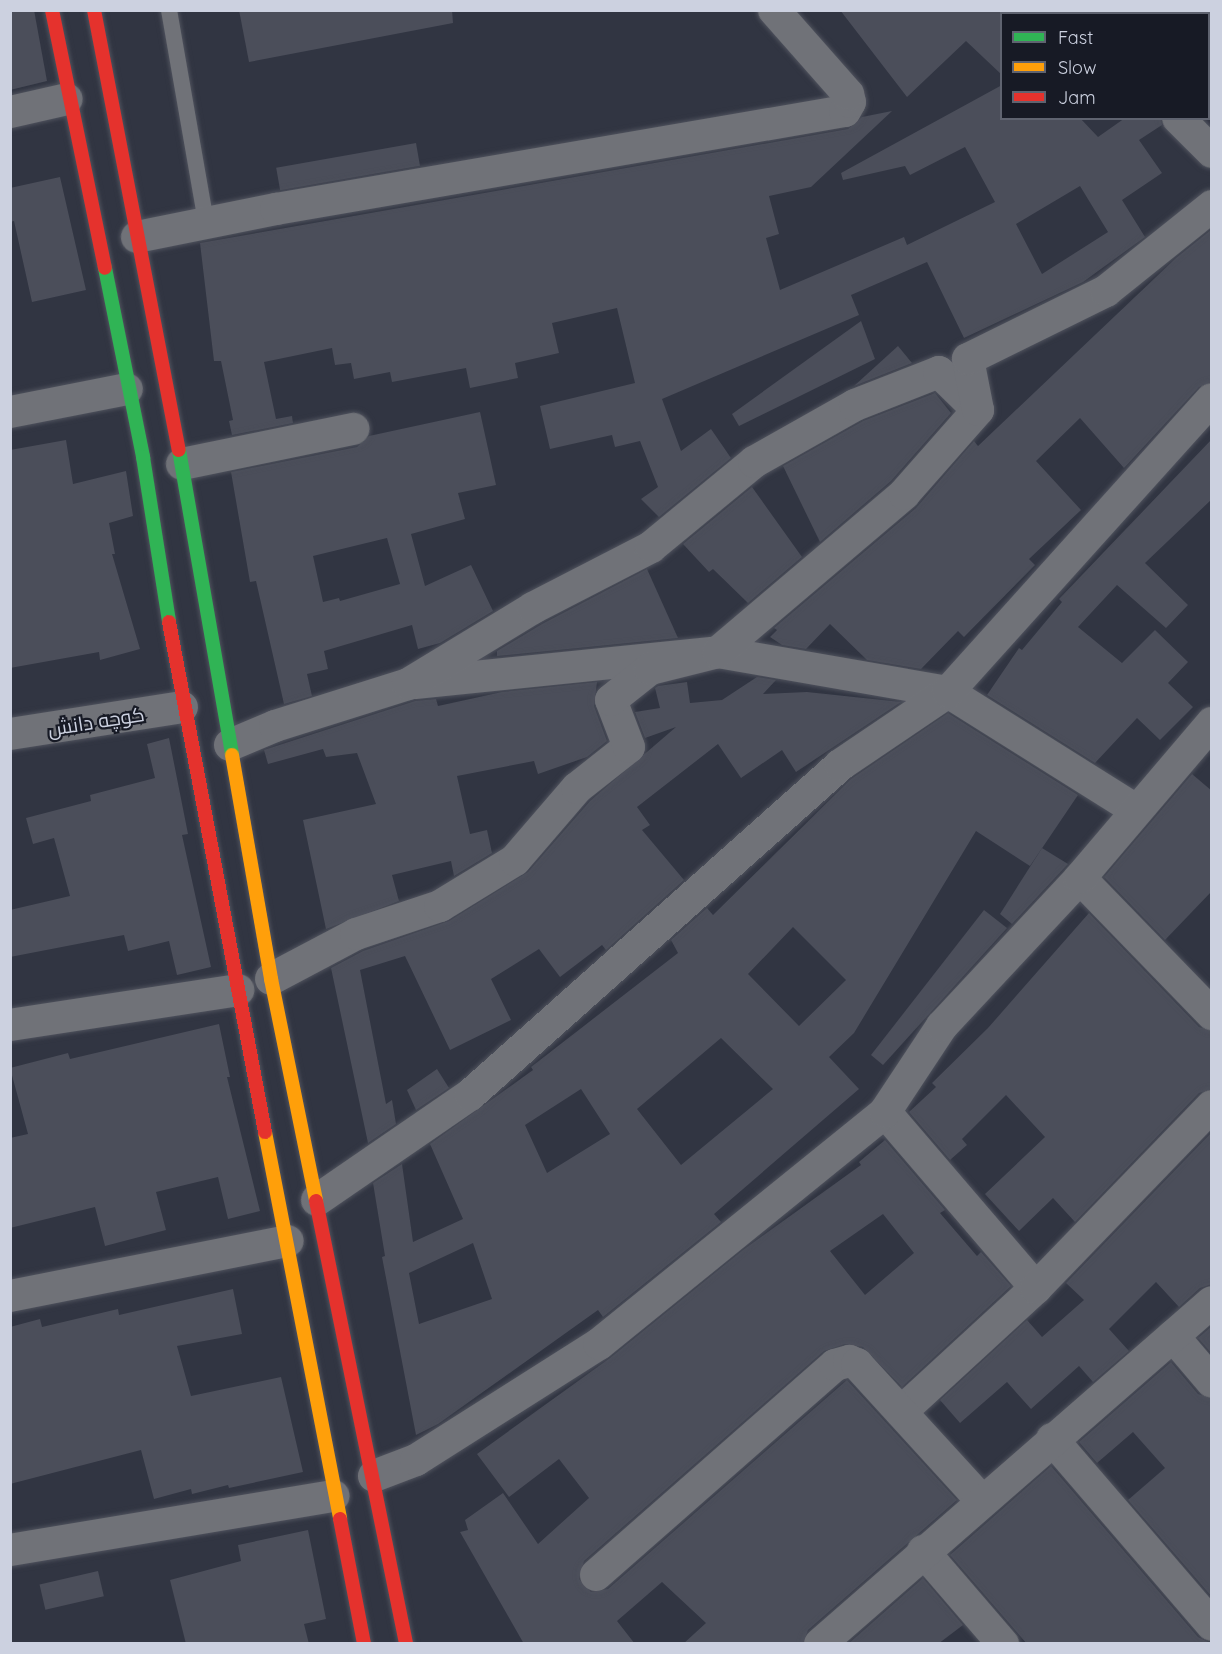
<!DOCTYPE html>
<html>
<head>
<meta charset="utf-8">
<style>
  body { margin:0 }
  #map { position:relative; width:1222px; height:1654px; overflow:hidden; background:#313542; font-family:Quicksand,Cairo,sans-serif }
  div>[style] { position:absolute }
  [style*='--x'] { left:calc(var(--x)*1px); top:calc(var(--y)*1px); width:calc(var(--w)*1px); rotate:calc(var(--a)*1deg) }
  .building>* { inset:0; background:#4b4e5a; transform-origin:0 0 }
  .roads { filter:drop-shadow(0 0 2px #4f525d) drop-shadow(0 0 2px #4f525d) }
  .lane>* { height:16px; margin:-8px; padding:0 8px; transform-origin:8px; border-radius:8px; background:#707278 }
  .street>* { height:32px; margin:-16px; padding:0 16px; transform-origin:16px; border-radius:16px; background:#707278 }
  .fast>* { height:14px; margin:-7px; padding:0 7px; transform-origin:7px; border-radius:7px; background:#30b455 }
  .slow>* { height:14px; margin:-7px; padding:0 7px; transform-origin:7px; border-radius:7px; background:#ff9f0a }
  .jam>* { height:14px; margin:-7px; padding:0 7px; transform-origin:7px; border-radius:7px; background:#e5322d }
  span { translate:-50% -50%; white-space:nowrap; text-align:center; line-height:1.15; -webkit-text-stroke:4.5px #171a25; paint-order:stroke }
  .street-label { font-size:20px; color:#ccd1e0 }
  .frame { position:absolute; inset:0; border:12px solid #ccd1e0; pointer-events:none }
  .legend { position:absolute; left:1000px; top:12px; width:210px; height:108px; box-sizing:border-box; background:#171a25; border:2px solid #5f6370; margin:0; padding:8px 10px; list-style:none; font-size:18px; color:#ccd1e0 }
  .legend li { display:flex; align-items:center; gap:12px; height:30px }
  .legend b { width:30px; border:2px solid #5f6370 }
</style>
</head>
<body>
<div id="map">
  <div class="building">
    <i style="clip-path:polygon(10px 10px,34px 10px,47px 81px,10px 90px)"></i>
    <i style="clip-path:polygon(239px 10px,452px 10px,453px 23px,249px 62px)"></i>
    <i style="clip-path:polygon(840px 10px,1002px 10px,1002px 75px,966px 41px,907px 97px)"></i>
    <i style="clip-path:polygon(evenodd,1002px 85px,1002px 118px,1080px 118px,1098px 137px,1125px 118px,1161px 118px,1162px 125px,1139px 140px,1162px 173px,1122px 200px,1145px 237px,1083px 282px,964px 338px,927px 262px,851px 295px,859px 315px,662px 399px,681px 451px,711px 429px,731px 458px,659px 517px,641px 499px,658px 487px,640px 441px,615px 447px,612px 435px,550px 449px,540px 406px,635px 383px,617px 308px,552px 323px,559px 353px,515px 363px,518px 378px,470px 388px,466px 368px,392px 382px,390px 372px,354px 379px,351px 363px,335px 365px,332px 348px,264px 362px,276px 419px,292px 416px,293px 423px,232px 435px,229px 421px,233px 420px,221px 361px,214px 361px,200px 243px,848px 129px,862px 117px,892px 111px,811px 187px,769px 196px,779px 234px,766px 238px,780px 290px,904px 237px,907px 245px,995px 202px,965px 147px,910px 175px,905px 166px,843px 180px,841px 173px,1002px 85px,1080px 186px,1108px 232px,1042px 274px,1016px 224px,1080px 186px)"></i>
    <i style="left:416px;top:143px;width:23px;height:142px;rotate:80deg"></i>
    <i style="clip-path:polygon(60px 177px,86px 290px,32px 302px,14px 221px,10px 222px,10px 188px)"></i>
    <i style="clip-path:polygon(1212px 229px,1212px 382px,1199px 387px,1124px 468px,1080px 418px,1036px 461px,1081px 510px,1029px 559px,1035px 565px,964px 637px,958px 631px,921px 669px,867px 660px,830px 624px,806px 649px,782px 645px,770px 637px,777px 630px,774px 628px,916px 508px,974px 441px,978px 446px,1176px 258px)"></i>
    <i style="clip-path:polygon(861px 321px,875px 359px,739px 426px,732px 414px)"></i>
    <i style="clip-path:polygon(898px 346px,912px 363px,854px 386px)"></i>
    <i style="clip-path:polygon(935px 393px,951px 413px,891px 481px,820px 542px,783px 466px,863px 421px)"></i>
    <i style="clip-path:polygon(evenodd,480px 412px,496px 485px,458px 493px,465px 519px,411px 534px,425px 586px,471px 565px,493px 611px,440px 643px,418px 649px,412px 625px,324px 651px,328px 669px,307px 674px,312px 696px,284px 704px,256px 581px,250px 582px,231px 472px,357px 447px,369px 436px,480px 412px,387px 538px,400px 584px,340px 601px,339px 598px,323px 602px,313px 556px,387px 538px)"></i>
    <i style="clip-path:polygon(1212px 439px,1212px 499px,1145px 563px,1188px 605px,1166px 628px,1117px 585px,1078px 627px,1122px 663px,1155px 630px,1188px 662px,1168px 683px,1193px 707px,1160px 740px,1137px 718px,1095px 763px,987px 695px,1019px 648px,1022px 650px,1062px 602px,1059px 599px)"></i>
    <i style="clip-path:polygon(66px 440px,73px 484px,126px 471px,133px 516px,109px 523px,115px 554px,112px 554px,140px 649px,100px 660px,99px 652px,10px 668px,10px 450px)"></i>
    <i style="clip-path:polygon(752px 487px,802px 557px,748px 603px,713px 569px,709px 572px,683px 544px)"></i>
    <i style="clip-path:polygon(647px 569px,678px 638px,497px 656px,497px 651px,542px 624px)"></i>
    <i style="clip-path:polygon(757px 677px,776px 680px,763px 694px,807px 692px,901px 702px,796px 772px,782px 750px,741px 778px,718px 744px,637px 807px,650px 825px,642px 830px,684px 880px,606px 950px,602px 945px,560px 977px,539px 949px,491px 979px,511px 1020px,450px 1050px,405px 956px,360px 970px,386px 1104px,392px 1100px,396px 1124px,368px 1143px,331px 968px,363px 951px,449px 921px,528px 872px,590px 801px,676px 727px,645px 738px,635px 712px,660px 708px,655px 688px,658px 686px,687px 682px,690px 703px,722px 700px)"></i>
    <i style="clip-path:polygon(597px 682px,594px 706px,607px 741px,587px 757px,538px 774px,534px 761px,457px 776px,470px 834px,487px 830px,492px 853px,454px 876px,451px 861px,392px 875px,399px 901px,326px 929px,303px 820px,376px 804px,357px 753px,326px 757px,323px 749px,268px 764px,264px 750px,415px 701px,436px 699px,438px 706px,502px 692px)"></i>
    <i style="clip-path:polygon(evenodd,948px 713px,1078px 795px,1030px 866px,976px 831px,854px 1033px,829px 1057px,859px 1089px,714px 1214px,721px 1222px,603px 1317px,598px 1310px,438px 1424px,416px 1435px,382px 1257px,385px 1256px,373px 1183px,402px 1164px,413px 1242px,463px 1219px,430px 1144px,533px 1070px,531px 1067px,678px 953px,671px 940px,707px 908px,713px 915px,851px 779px,948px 713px,793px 927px,846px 980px,799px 1026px,748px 974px,793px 927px,948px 713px,721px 1038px,773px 1089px,681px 1165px,637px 1109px,721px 1038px,948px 713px,581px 1089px,610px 1134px,547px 1173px,525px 1125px,581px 1089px,948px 713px,473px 1243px,492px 1299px,419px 1324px,409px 1273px,473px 1243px)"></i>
    <i style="clip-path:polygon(169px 738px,188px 834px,182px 835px,211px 967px,177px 975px,169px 941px,128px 951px,124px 935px,10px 957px,10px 910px,70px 896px,54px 838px,33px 844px,26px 818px,91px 801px,90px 795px,155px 778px,147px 744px)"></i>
    <i style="clip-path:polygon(1192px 774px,1212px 791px,1212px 891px,1165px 940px,1104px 877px)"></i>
    <i style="clip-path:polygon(1042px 848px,1068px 864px,1012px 924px,1000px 914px)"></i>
    <i style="clip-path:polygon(984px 910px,1007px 928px,883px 1065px,871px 1055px)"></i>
    <i style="clip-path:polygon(1089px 913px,1199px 1027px,1212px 1031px,1212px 1089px,1199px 1093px,1075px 1222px,1053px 1198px,1019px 1231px,985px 1194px,1045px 1137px,1006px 1095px,962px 1139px,967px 1145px,950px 1160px,909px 1112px,936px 1087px,932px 1083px,988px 1028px)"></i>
    <i style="clip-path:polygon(219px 1024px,230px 1077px,227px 1077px,260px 1211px,228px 1219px,218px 1177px,156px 1192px,166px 1230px,105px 1246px,95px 1207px,10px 1228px,10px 1138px,28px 1134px,10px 1068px,68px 1053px,70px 1059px)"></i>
    <i style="clip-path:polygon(437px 1069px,449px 1088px,416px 1110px,407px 1090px)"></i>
    <i style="clip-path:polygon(1212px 1132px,1212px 1284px,1200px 1288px,1179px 1307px,1156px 1282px,1109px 1329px,1129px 1351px,1093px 1382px,1079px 1366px,1031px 1409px,1007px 1382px,960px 1423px,940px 1400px,1027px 1320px,1042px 1337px,1084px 1300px,1066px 1283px)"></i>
    <i style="clip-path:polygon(evenodd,885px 1140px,945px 1210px,940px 1213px,977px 1256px,981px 1252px,1011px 1286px,902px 1387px,863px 1347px,845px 1344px,824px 1351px,584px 1561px,579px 1579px,591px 1592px,608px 1589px,847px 1380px,957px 1500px,808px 1630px,803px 1644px,683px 1644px,706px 1623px,662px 1582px,617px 1621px,635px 1644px,524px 1644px,460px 1532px,468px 1530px,465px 1520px,503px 1493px,538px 1544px,589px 1498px,559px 1459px,509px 1497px,477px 1454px,610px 1358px,743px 1250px,861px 1165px,859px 1162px,885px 1140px,883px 1214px,914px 1253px,865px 1295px,830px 1251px,883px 1214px)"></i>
    <i style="clip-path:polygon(233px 1289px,242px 1334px,177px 1346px,191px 1396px,281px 1377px,303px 1472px,229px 1488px,228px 1485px,192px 1494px,191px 1489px,154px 1499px,141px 1450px,10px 1484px,10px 1327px,40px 1319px,42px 1327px,118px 1309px,119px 1315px)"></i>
    <i style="clip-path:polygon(1212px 1326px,1212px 1354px,1198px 1338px)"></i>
    <i style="clip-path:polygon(1171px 1362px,1198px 1394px,1212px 1399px,1212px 1597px,1128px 1500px,1165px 1468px,1133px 1432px,1097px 1463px,1079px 1442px)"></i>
    <i style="clip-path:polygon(1051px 1466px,1198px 1637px,1212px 1644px,1027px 1644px,950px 1555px)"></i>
    <i style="clip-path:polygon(308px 1530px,326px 1619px,304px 1624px,309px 1644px,186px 1644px,170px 1580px,241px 1561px,238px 1545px)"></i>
    <i style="left:98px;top:1571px;width:26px;height:60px;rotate:77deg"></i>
    <i style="clip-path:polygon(923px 1578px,963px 1625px,938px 1644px,848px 1644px)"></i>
  </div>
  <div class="roads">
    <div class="lane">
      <i style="--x:169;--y:10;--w:215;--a:80.1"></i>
    </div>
    <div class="street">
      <i style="--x:1069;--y:10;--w:5;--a:53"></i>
      <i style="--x:10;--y:112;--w:58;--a:-12.8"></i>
      <i style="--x:1178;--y:118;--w:48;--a:45"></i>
      <i style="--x:137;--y:237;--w:142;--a:-11.4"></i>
      <i style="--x:276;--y:209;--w:577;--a:-9.77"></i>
      <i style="--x:845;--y:111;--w:10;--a:-61"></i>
      <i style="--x:850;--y:102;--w:8;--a:-104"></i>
      <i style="--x:848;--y:94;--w:112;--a:-131.4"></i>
      <i style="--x:10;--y:412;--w:119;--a:-11.1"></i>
      <i style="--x:182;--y:464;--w:175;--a:-11.6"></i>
      <i style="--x:415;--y:683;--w:305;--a:-5.8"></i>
      <i style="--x:718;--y:652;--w:233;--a:9.9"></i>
      <i style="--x:948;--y:692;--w:222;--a:32.1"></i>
      <i style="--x:10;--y:734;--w:174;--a:-8.9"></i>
      <i style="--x:230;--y:745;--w:49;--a:-22.9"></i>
      <i style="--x:275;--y:726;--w:139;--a:-17.5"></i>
      <i style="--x:408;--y:684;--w:146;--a:-31.3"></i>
      <i style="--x:533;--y:608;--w:133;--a:-27.3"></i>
      <i style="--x:651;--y:547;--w:134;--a:-39.5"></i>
      <i style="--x:754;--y:462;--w:116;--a:-29.4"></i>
      <i style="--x:855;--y:405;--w:90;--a:-21.4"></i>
      <i style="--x:939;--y:372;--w:54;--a:44.3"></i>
      <i style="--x:1080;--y:878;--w:190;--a:45.9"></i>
      <i style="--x:271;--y:979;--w:96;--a:-27.9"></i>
      <i style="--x:356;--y:934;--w:89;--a:-18.4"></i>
      <i style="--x:440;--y:906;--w:88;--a:-31.5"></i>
      <i style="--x:515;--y:860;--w:95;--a:-49.3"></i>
      <i style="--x:577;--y:788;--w:66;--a:-38.3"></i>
      <i style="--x:629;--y:747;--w:50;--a:-111"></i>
      <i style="--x:611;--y:700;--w:50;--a:-38.5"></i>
      <i style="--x:650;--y:669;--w:70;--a:-14"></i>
      <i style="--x:718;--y:652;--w:244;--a:-40.3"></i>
      <i style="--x:904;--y:494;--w:112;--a:-48.6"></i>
      <i style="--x:978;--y:410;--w:52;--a:-101.1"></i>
      <i style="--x:968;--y:359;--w:154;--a:-26.2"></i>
      <i style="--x:1106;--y:291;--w:136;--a:-38.7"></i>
      <i style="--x:10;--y:1025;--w:231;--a:-8.7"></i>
      <i style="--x:885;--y:1112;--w:232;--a:49.4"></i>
      <i style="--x:317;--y:1200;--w:186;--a:-34.5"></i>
      <i style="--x:470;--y:1095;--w:496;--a:-41.7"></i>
      <i style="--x:840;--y:765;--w:130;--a:-34.1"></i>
      <i style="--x:948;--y:692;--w:394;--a:-48"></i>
      <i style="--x:10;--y:1296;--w:283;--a:-11.2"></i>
      <i style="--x:1173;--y:1336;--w:60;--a:49.7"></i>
      <i style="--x:901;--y:1412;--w:183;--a:-42.6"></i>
      <i style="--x:1036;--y:1288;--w:253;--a:-46"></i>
      <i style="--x:1052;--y:1439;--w:245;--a:49.3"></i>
      <i style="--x:374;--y:1476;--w:45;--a:-20.9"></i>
      <i style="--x:416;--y:1460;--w:217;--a:-32.4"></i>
      <i style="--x:599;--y:1344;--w:368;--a:-39"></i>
      <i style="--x:885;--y:1112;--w:103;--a:-56.5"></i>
      <i style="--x:942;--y:1026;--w:202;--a:-47"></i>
      <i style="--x:1080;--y:878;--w:204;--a:-49.6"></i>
      <i style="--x:10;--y:1550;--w:328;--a:-9.5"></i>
      <i style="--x:923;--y:1551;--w:123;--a:49.3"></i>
      <i style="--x:596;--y:1575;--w:318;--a:-41.3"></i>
      <i style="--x:835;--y:1365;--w:15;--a:-16"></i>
      <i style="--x:849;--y:1361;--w:9;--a:21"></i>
      <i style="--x:857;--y:1364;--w:184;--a:47.6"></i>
      <i style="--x:820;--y:1644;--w:520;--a:-41.1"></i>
    </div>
    <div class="fast">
      <i style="--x:105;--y:268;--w:193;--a:78.6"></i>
      <i style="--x:143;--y:457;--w:167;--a:81"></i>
      <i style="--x:179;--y:450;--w:310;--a:80.1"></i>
    </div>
    <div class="slow">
      <i style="--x:232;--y:755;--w:227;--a:80.1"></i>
      <i style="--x:271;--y:979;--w:227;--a:78.5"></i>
      <i style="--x:265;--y:1132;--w:394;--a:79"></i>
    </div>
    <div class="jam">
      <i style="--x:52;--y:10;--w:263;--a:78.4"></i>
      <i style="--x:94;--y:10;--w:448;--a:79.1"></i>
      <i style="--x:169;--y:622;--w:519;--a:79.34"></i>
      <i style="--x:316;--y:1201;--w:452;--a:78.5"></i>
      <i style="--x:340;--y:1519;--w:127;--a:79.1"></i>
    </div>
  </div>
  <div class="street-label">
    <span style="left:96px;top:721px;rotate:-9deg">کوچه دانش</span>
  </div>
  <div class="frame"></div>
  <ul class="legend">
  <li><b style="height:8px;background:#30b455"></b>Fast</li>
  <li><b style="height:8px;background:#ff9f0a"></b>Slow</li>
  <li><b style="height:8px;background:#e5322d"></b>Jam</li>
  </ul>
</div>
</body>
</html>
